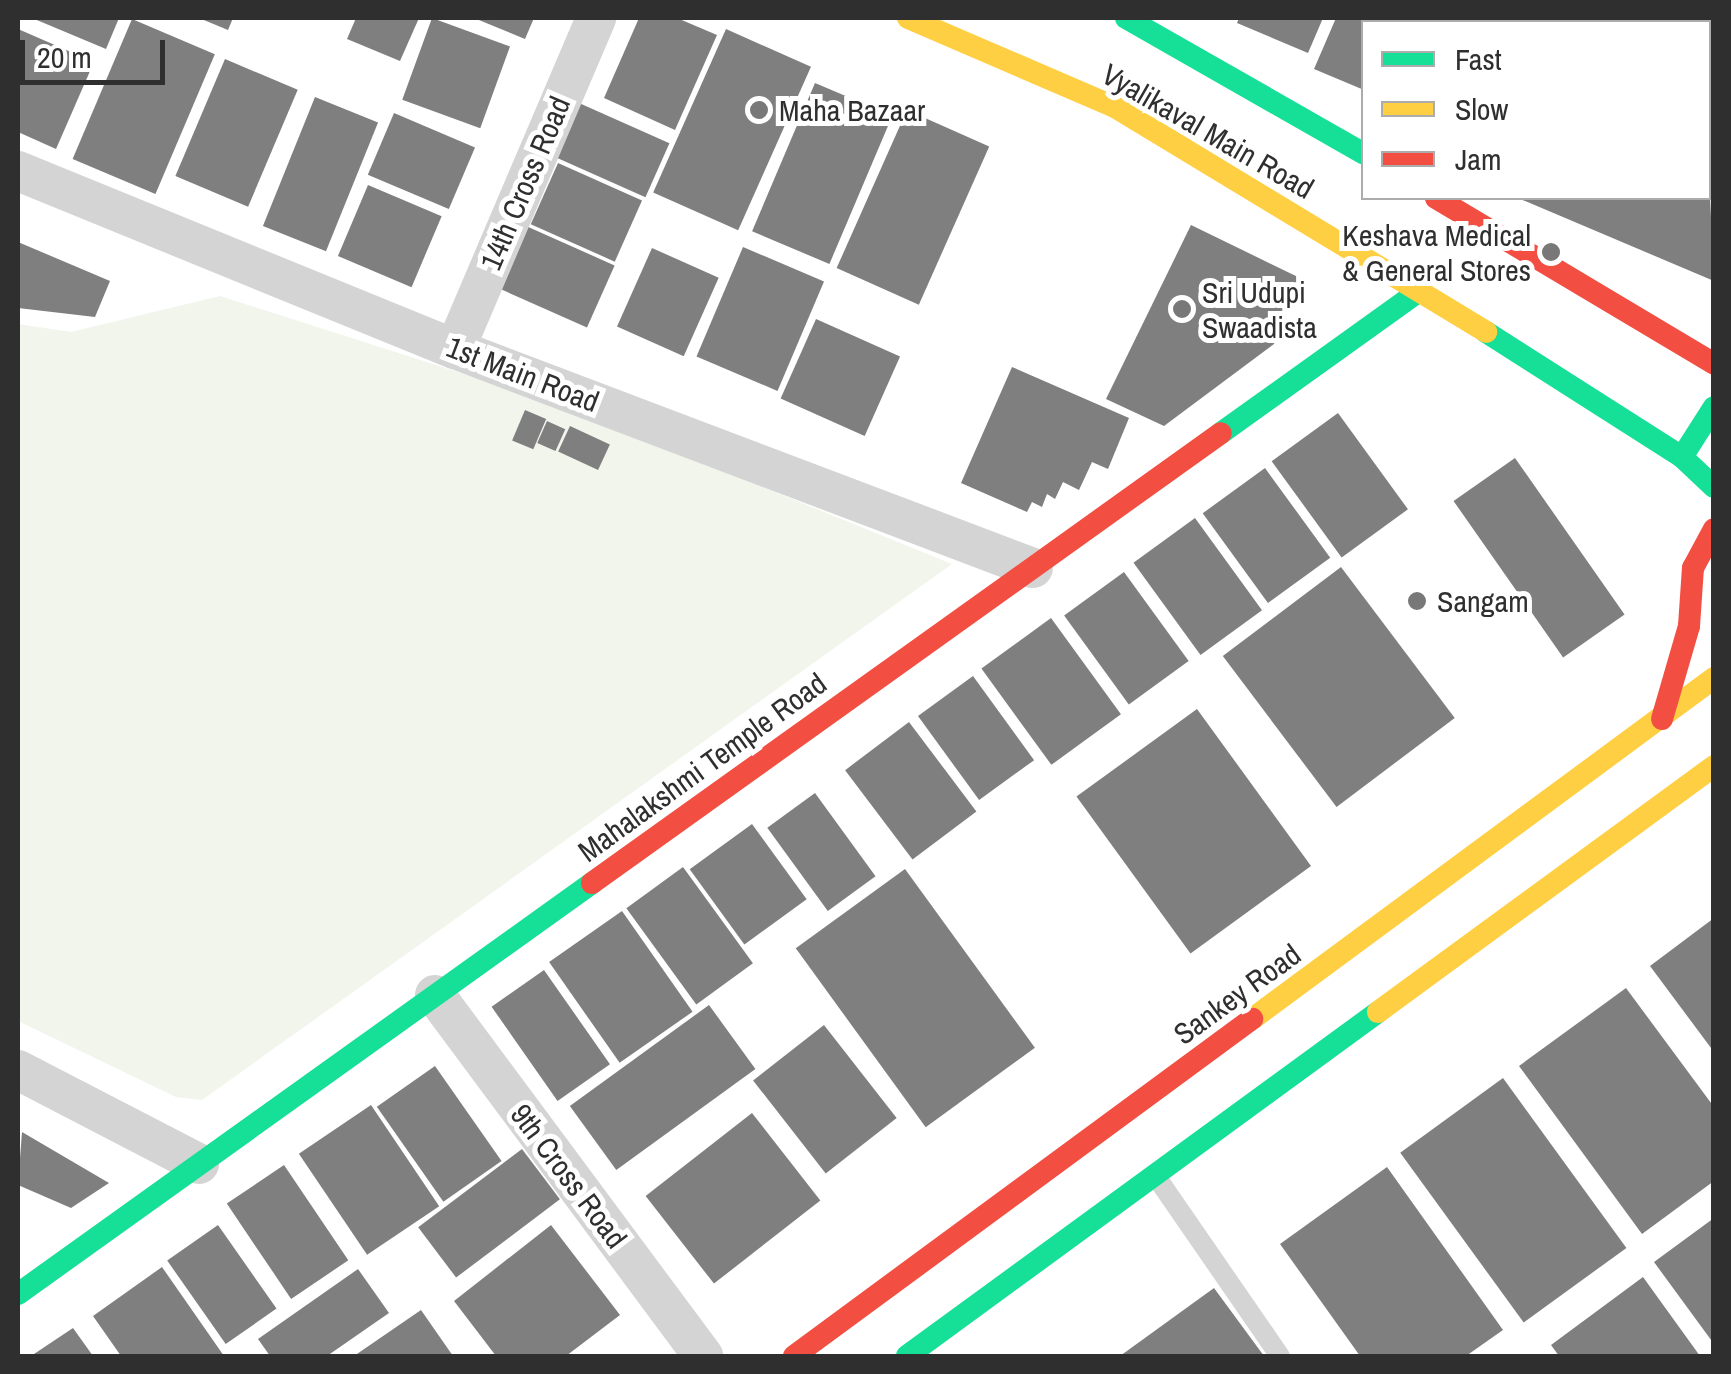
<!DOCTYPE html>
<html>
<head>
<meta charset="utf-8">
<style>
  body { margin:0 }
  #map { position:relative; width:1731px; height:1374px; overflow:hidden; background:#fff; font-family:"Archivo Narrow",sans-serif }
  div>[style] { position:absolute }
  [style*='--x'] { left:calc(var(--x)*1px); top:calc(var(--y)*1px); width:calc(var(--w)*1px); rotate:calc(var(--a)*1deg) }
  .green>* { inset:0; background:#f1f5ec }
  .building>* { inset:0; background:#7f7f7f; transform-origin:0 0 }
  .lane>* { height:20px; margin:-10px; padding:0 10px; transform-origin:10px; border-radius:10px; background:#d4d4d4 }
  .street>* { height:40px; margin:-20px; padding:0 20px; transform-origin:20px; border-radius:20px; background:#d4d4d4 }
  .fast>* { height:22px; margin:-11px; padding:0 11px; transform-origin:11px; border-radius:11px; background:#16e098 }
  .slow>* { height:22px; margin:-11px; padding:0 11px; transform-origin:11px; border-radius:11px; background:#ffcf43 }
  .jam>* { height:22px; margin:-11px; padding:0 11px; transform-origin:11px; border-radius:11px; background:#f24e42 }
  .dots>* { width:28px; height:28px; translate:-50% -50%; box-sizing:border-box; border:5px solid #fff; border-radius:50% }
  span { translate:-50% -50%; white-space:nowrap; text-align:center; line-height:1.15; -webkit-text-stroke:10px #fff; paint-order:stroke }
  .poi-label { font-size:30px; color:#2f2f2f }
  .left { translate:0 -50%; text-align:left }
  .right { translate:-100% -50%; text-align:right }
  .street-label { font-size:30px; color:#2f2f2f }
  .frame { position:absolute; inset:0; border:20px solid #2f2f2f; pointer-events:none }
  .legend { position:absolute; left:1361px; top:20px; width:350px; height:180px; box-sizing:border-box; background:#fff; border:2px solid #acacac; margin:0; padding:12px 18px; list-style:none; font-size:30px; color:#2f2f2f }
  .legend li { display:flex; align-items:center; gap:20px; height:50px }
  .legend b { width:50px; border:2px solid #acacac }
  .scale { position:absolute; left:20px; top:40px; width:145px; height:45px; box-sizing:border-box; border:5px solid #2f2f2f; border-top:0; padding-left:12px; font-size:30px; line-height:35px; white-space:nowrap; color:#2f2f2f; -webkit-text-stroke:8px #fff; paint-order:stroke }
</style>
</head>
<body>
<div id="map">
  <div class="green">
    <i style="clip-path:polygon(220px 296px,561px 405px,952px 564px,202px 1100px,176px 1097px,18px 1021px,18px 324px,71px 332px)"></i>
  </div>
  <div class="building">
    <i style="clip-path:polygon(32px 18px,119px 18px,106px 49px)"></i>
    <i style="clip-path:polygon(199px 18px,233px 18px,228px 30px)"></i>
    <i style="clip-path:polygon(356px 18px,419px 18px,400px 61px,347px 39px)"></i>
    <i style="left:432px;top:18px;width:83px;height:87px;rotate:20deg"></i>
    <i style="clip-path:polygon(474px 18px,534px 18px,525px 39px)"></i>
    <i style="clip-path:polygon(639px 18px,677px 18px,717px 35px,675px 130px,604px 98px)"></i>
    <i style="clip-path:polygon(1239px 18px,1323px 18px,1308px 53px,1237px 23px)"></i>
    <i style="clip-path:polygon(1336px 18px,1423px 18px,1364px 22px,1364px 90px,1314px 69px)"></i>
    <i style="clip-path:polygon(1447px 18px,1579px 18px,1445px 22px)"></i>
    <i style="clip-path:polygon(1583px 18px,1650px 18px,1662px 22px,1581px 22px)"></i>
    <i style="clip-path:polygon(1678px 18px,1714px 18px,1714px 33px,1708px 22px)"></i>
    <i style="left:132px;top:19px;width:90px;height:152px;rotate:23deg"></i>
    <i style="clip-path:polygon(18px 29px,94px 62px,56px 149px,18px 132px)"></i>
    <i style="left:726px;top:29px;width:93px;height:179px;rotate:24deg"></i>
    <i style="clip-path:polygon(1708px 42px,1714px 45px,1709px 81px,1708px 81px)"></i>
    <i style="left:225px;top:59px;width:79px;height:127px;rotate:23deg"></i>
    <i style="left:815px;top:83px;width:84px;height:161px;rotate:23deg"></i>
    <i style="left:315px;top:97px;width:68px;height:139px;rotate:22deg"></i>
    <i style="left:579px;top:103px;width:99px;height:59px;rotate:24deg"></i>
    <i style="left:907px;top:110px;width:90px;height:173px;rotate:24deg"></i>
    <i style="left:394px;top:113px;width:88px;height:67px;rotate:23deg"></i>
    <i style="clip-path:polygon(1708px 153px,1714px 281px,1518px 198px,1708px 198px)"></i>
    <i style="left:558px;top:163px;width:92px;height:67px;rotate:24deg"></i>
    <i style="left:368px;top:185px;width:80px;height:77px;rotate:23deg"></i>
    <i style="clip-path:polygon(1191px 225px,1300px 278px,1274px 344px,1164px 426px,1106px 399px)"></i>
    <i style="left:526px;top:226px;width:97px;height:68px;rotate:24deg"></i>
    <i style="clip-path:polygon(18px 242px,110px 281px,95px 317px,18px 308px)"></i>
    <i style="left:743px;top:247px;width:88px;height:119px;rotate:23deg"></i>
    <i style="left:652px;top:248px;width:73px;height:86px;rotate:24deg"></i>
    <i style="left:816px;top:319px;width:92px;height:87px;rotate:24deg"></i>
    <i style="clip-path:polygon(1012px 367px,1129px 418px,1108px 469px,1092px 462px,1079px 490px,1063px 482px,1055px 499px,1047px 494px,1042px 507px,1032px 502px,1027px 512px,961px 483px)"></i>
    <i style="left:525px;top:410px;width:23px;height:33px;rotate:23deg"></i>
    <i style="left:1338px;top:413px;width:119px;height:82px;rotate:54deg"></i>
    <i style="left:547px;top:421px;width:20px;height:24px;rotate:24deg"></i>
    <i style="left:570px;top:426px;width:44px;height:28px;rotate:25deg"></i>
    <i style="left:1515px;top:458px;width:191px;height:75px;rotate:55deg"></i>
    <i style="left:1265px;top:468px;width:111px;height:77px;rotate:54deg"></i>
    <i style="left:1195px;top:518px;width:114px;height:76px;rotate:54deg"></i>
    <i style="left:1341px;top:567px;width:189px;height:148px;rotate:53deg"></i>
    <i style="left:1124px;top:572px;width:110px;height:74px;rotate:54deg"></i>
    <i style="left:1051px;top:618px;width:119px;height:86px;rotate:54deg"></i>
    <i style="left:973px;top:676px;width:104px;height:68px;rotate:54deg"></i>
    <i style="left:1197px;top:709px;width:194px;height:149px;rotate:54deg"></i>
    <i style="left:909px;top:722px;width:112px;height:80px;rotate:53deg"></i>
    <i style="left:815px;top:793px;width:103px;height:59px;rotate:54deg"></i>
    <i style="left:752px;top:824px;width:93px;height:77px;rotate:54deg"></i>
    <i style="left:683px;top:867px;width:119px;height:70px;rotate:54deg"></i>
    <i style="left:905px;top:869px;width:221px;height:135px;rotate:54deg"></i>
    <i style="left:622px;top:911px;width:123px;height:89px;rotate:55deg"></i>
    <i style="clip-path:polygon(1714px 918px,1714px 1052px,1650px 966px)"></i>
    <i style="left:544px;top:970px;width:115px;height:64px;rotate:55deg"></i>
    <i style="clip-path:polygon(1626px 988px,1714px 1107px,1714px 1181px,1642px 1234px,1519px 1066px)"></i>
    <i style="left:709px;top:1005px;width:79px;height:172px;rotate:54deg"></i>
    <i style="left:824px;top:1025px;width:118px;height:90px;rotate:52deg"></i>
    <i style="left:435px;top:1066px;width:116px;height:71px;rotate:55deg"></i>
    <i style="left:1503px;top:1078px;width:210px;height:127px;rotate:54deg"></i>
    <i style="left:371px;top:1105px;width:122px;height:87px;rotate:56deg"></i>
    <i style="left:752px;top:1113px;width:111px;height:135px;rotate:52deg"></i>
    <i style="clip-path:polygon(22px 1132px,109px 1183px,71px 1208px,18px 1185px)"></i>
    <i style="left:522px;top:1149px;width:63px;height:130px;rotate:53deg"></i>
    <i style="left:284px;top:1165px;width:115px;height:69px;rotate:56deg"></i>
    <i style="clip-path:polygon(1387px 1167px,1503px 1330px,1466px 1356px,1360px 1356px,1280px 1244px)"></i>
    <i style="clip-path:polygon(1714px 1218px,1714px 1344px,1654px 1262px)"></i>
    <i style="left:218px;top:1225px;width:102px;height:62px;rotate:55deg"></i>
    <i style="clip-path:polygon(551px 1225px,620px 1315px,566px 1356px,496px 1356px,454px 1301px)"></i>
    <i style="clip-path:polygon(162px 1267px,224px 1356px,121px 1356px,93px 1316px)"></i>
    <i style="clip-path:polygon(358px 1269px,389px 1313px,327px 1356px,270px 1356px,258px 1339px)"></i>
    <i style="clip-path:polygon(1643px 1277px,1700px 1356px,1559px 1356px,1551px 1345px)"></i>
    <i style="clip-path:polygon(1214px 1288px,1264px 1356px,1120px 1356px)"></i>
    <i style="clip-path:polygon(421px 1310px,453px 1356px,354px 1356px)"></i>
    <i style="clip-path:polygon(73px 1328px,93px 1356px,31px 1356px)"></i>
  </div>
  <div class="lane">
    <i style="--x:1155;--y:1175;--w:220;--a:55.4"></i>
  </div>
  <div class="street">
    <i style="--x:18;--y:171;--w:472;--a:22.2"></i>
    <i style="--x:455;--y:349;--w:618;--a:20.75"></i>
    <i style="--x:455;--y:349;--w:360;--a:-66.9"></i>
    <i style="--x:435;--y:995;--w:450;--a:53.4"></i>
    <i style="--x:18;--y:1070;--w:204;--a:27.4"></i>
  </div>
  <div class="fast">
    <i style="--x:1126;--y:18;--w:274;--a:29.7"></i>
    <i style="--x:1486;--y:332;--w:232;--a:32.5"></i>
    <i style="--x:1682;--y:457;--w:44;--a:43.2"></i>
    <i style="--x:1221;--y:433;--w:246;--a:-35.6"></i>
    <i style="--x:1682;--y:457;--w:59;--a:-57.4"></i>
    <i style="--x:18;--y:1294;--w:706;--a:-35.6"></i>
    <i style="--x:907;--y:1356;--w:583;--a:-36.14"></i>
  </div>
  <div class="slow">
    <i style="--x:908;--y:18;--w:225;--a:23.3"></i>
    <i style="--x:1115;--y:107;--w:434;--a:31.2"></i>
    <i style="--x:1378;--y:1012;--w:416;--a:-36.2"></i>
    <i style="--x:1252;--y:1019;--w:574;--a:-36.43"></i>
  </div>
  <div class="jam">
    <i style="--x:1436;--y:198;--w:324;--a:30.8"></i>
    <i style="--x:1662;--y:719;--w:97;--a:-73.8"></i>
    <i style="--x:1689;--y:626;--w:58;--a:-86.1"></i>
    <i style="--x:1693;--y:568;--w:44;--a:-61.7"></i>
    <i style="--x:592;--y:883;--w:773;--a:-35.58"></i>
    <i style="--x:794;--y:1356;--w:569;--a:-36.35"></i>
  </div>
  <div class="dots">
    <i style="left:759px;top:110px;background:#787878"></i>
    <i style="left:1551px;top:252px;background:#787878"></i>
    <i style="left:1182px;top:309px;background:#787878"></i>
    <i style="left:1417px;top:601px;background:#787878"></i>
  </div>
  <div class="poi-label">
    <span class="left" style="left:779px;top:110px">Maha Bazaar</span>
    <span class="right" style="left:1531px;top:252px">Keshava Medical<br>&amp; General Stores</span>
    <span class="left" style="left:1202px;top:309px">Sri Udupi<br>Swaadista</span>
    <span class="left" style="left:1437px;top:601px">Sangam</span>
  </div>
  <div class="street-label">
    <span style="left:1208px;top:131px;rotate:30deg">Vyalikaval Main Road</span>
    <span style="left:525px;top:183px;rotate:-67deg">14th Cross Road</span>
    <span style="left:523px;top:374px;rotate:21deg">1st Main Road</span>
    <span style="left:702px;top:767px;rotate:-36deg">Mahalakshmi Temple Road</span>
    <span style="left:1237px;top:994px;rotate:-36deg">Sankey Road</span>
    <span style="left:569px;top:1176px;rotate:53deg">9th Cross Road</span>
  </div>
  <div class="frame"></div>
  <ul class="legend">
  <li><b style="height:12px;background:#16e098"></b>Fast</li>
  <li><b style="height:12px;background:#ffcf43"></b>Slow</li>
  <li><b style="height:12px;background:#f24e42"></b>Jam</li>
  </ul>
  <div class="scale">20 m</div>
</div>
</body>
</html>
